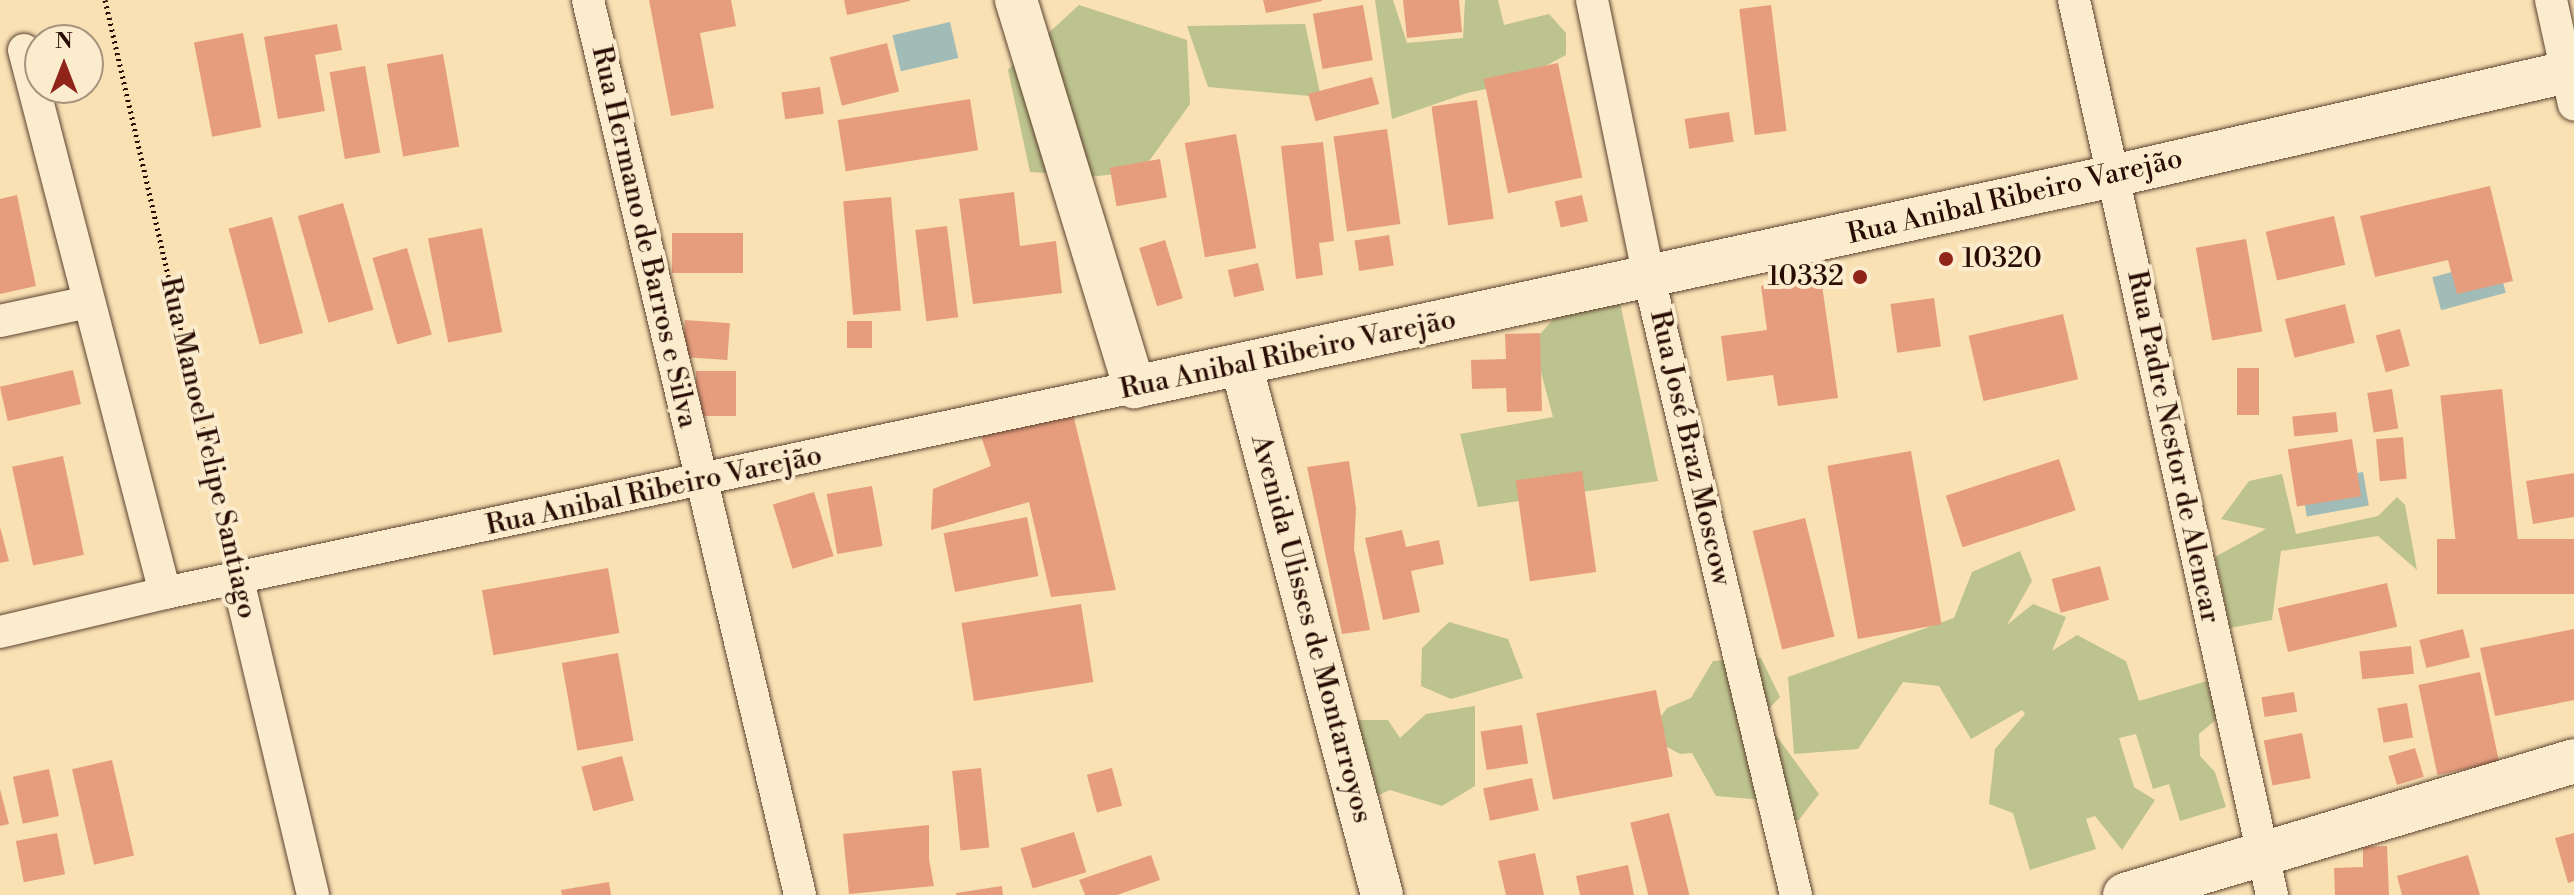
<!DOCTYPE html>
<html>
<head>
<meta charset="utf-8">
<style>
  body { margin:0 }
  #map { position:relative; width:2574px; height:895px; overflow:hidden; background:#f9e1b4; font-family:"Libre Bodoni",serif }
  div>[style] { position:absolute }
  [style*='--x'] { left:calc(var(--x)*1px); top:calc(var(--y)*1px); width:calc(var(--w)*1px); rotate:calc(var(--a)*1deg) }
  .green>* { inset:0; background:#bdc38e }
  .water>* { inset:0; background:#a1bbb6; transform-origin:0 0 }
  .building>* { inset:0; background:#e69d7e; transform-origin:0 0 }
  .path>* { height:5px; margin-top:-2.5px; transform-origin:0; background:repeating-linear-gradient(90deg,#290d04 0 2px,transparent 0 6px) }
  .roads { filter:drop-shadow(0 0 2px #5d4230) drop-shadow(0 0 2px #5d4230) }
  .minor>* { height:32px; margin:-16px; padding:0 16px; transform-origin:16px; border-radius:16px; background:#fbecce }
  .tertiary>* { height:42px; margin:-21px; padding:0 21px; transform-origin:21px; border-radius:21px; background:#fbecce }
  .secondary>* { height:44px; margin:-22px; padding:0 22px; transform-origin:22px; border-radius:22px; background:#fbecce }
  .dots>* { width:22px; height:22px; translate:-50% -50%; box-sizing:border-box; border:4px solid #fbecce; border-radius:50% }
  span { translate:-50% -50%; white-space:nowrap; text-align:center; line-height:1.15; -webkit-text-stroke:8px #fbecce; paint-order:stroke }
  .street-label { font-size:28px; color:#290d04 }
  .poi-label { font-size:28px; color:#290d04 }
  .left { translate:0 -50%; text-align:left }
  .right { translate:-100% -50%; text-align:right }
  .north { position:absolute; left:24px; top:24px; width:80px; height:80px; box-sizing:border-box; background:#fbecce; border:2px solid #a7937d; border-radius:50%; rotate:0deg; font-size:22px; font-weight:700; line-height:32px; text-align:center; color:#290d04 }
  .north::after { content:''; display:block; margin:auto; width:28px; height:36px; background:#8f2418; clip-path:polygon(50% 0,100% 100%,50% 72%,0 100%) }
</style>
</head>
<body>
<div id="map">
  <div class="green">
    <i style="clip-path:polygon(1375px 0,1393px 0,1407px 43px,1463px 38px,1465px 0,1498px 0,1504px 25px,1549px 14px,1566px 33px,1566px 55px,1514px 83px,1467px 93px,1392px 119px)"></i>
    <i style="clip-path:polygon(1079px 5px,1187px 40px,1190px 104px,1142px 171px,1098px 176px,1030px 172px,1008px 70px)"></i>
    <i style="clip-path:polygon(1305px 24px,1321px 97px,1208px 87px,1187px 26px)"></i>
    <i style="clip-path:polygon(1619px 298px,1658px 481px,1478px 507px,1460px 434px,1553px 417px,1533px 342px,1557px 315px)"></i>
    <i style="clip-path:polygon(2282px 474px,2296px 534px,2378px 516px,2397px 497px,2405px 505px,2417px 570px,2378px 536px,2281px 551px,2272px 620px,2230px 628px,2215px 557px,2266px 529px,2221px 519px,2249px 481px)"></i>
    <i style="clip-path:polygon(2020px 551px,2032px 581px,2007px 625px,2033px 604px,2066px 617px,2052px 651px,2077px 635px,2126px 661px,2139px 701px,2207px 681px,2218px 718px,2199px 734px,2200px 756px,2215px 772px,2226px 807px,2180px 821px,2169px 784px,2153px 789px,2136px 734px,2119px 738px,2134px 787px,2155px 800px,2122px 850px,2095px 816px,2086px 819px,2096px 849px,2030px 870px,2013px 813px,1989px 804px,1995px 749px,2025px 714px,2022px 710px,1971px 739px,1939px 686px,1903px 682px,1858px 749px,1794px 754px,1788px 677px,1954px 618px,1972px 572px)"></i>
    <i style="clip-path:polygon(1449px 622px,1508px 639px,1523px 678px,1451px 699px,1421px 686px,1422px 648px)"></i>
    <i style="clip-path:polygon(1761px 658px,1780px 697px,1762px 716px,1819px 794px,1798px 821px,1763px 800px,1716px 796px,1692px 753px,1680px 754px,1647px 736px,1667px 708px,1691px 698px,1713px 661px)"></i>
    <i style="clip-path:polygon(1475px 706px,1475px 786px,1442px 806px,1390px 790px,1336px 815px,1325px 755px,1358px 720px,1388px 720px,1400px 738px,1426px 714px)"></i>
  </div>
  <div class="water">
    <i style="left:950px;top:22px;width:37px;height:59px;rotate:77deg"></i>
    <i style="left:2497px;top:260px;width:34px;height:67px;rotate:75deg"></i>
    <i style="left:2363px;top:472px;width:34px;height:63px;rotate:80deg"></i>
  </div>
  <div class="building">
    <i style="clip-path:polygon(649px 0,731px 0,736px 26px,700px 33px,714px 108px,671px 116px)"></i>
    <i style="clip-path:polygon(844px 0,910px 0,910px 1px,847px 15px)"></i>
    <i style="clip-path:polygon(1263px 0,1322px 0,1322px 1px,1266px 13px)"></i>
    <i style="clip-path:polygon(1403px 0,1459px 0,1462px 32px,1407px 38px)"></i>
    <i style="left:1363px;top:5px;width:56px;height:51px;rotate:80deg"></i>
    <i style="left:1771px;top:5px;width:127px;height:32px;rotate:83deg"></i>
    <i style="clip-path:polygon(337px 24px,342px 50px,315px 55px,325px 111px,278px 119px,264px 37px)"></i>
    <i style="left:243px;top:33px;width:96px;height:50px;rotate:79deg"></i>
    <i style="left:887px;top:43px;width:50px;height:59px;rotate:76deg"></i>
    <i style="left:443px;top:54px;width:94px;height:57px;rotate:80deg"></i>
    <i style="left:1558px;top:63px;width:117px;height:76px;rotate:78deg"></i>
    <i style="left:365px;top:66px;width:88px;height:36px;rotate:80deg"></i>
    <i style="left:1372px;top:77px;width:28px;height:66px;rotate:75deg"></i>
    <i style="left:820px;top:87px;width:27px;height:39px;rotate:82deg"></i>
    <i style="left:970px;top:99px;width:52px;height:134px;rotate:81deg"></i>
    <i style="left:1477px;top:100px;width:120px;height:46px;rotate:82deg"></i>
    <i style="left:1729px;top:112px;width:30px;height:45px;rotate:81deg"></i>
    <i style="left:1387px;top:129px;width:96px;height:54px;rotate:82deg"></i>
    <i style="left:1236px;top:134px;width:116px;height:52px;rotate:80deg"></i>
    <i style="clip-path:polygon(1323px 142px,1334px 241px,1319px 243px,1323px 275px,1296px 279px,1281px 146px)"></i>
    <i style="left:1160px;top:159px;width:39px;height:51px;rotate:80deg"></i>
    <i style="clip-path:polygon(2490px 186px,2513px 281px,2457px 294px,2448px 260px,2375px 277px,2360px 216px)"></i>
    <i style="clip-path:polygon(1014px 192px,1020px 246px,1056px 241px,1062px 293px,973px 304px,959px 199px)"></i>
    <i style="clip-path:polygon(17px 195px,36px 286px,0 294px,0 199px)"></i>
    <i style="left:1582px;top:195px;width:27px;height:28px;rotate:77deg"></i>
    <i style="left:891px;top:197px;width:114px;height:48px;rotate:85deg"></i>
    <i style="left:343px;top:203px;width:111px;height:47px;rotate:74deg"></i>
    <i style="left:2334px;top:216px;width:50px;height:70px;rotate:77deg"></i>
    <i style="left:272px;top:217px;width:120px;height:45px;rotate:75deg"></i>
    <i style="left:947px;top:226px;width:92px;height:32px;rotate:83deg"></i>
    <i style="left:482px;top:228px;width:106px;height:55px;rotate:79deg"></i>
    <i style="left:672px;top:233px;width:71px;height:40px"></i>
    <i style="left:1389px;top:235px;width:31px;height:35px;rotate:81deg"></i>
    <i style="left:2246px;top:239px;width:94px;height:51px;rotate:80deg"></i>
    <i style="left:1165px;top:240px;width:61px;height:27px;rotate:73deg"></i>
    <i style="left:407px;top:248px;width:90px;height:36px;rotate:74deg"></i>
    <i style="left:1258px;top:263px;width:28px;height:31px;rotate:77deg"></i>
    <i style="clip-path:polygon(1821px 278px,1838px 398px,1778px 406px,1773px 375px,1727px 381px,1721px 336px,1767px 330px,1761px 286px)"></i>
    <i style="left:1934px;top:298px;width:49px;height:44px;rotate:82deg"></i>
    <i style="left:2345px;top:304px;width:40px;height:62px;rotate:76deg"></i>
    <i style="left:2063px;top:314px;width:67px;height:97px;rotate:77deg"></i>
    <i style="left:685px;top:320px;width:45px;height:37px;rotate:4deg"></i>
    <i style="left:847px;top:321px;width:25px;height:27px"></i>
    <i style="left:2400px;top:329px;width:38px;height:25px;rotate:75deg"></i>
    <i style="clip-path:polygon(1540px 333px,1542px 411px,1507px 412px,1506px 388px,1472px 389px,1471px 360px,1506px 359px,1505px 334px)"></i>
    <i style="left:2237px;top:368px;width:22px;height:47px"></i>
    <i style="left:73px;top:370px;width:35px;height:75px;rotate:77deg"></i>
    <i style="left:696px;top:371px;width:40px;height:45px"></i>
    <i style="left:2392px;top:389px;width:40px;height:25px;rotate:81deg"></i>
    <i style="left:2502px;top:389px;width:155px;height:62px;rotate:84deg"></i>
    <i style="left:2336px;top:412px;width:20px;height:44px;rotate:84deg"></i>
    <i style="clip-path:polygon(1073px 414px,1116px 590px,1051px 597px,1029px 502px,931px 530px,933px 489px,991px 466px,980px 433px)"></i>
    <i style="left:2403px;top:437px;width:42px;height:27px;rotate:85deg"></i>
    <i style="left:2352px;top:439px;width:58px;height:65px;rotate:81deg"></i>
    <i style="left:1911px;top:451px;width:176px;height:85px;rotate:80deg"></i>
    <i style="left:63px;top:456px;width:101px;height:52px;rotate:78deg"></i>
    <i style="left:2059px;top:459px;width:54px;height:119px;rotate:72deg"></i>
    <i style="clip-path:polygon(1349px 461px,1356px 508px,1354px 549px,1370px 630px,1342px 634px,1307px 467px)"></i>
    <i style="left:1582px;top:471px;width:102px;height:67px;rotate:82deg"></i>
    <i style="clip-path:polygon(2574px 473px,2574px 517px,2533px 524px,2526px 481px)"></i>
    <i style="left:872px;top:486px;width:61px;height:46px;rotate:80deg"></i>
    <i style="left:814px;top:492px;width:67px;height:43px;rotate:73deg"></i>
    <i style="left:1027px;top:517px;width:60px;height:85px;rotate:79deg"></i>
    <i style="left:1805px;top:518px;width:122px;height:54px;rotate:76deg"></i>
    <i style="clip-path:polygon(0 527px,9px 561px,0 563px)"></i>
    <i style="clip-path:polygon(1402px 530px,1406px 547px,1439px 540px,1444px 564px,1411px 571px,1420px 612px,1383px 620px,1365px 538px)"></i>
    <i style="left:2574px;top:539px;width:55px;height:137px;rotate:90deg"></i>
    <i style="left:2100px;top:566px;width:35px;height:50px;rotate:75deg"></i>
    <i style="left:608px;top:568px;width:66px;height:128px;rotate:80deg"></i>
    <i style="left:2387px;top:583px;width:45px;height:112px;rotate:77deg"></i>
    <i style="left:1081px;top:604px;width:79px;height:121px;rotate:81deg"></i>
    <i style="left:2463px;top:629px;width:29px;height:45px;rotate:76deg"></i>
    <i style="clip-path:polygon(2574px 629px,2574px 700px,2495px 716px,2480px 648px)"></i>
    <i style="left:2411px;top:646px;width:28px;height:52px;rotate:84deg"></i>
    <i style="left:618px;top:653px;width:89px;height:57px;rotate:80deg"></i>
    <i style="left:2480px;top:672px;width:92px;height:63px;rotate:78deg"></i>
    <i style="left:1656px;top:690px;width:88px;height:122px;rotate:79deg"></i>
    <i style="left:2294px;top:692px;width:20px;height:33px;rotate:81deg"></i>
    <i style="left:2407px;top:703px;width:35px;height:30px;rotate:80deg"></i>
    <i style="left:1522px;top:725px;width:39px;height:42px;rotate:81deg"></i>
    <i style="left:2302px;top:733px;width:46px;height:39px;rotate:79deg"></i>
    <i style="left:2415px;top:748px;width:30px;height:28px;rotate:73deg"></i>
    <i style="left:622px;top:756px;width:46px;height:42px;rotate:75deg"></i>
    <i style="left:112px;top:760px;width:98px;height:41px;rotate:77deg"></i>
    <i style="left:981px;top:768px;width:80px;height:29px;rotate:84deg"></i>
    <i style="left:1112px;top:768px;width:39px;height:26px;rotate:75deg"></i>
    <i style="left:49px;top:769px;width:48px;height:37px;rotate:78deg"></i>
    <i style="left:1532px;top:778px;width:33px;height:50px;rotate:78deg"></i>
    <i style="clip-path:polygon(0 789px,9px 824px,0 826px)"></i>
    <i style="left:1669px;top:813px;width:85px;height:40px;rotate:76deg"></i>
    <i style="clip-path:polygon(929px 825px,929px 859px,934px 886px,849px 894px,843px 834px)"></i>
    <i style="left:1074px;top:832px;width:42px;height:56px;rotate:73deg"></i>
    <i style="left:57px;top:833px;width:42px;height:42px;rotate:79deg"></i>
    <i style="clip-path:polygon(2574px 833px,2574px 881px,2568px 883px,2555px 838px)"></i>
    <i style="clip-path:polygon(2387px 846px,2389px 895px,2335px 895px,2334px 868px,2363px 867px,2363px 847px)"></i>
    <i style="clip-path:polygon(1535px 853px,1544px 895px,1506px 895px,1498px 861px)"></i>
    <i style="clip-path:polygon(1151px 855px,1160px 880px,1117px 895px,1085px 895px,1079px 880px)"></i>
    <i style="clip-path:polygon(2468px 855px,2480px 895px,2402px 895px,2397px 876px)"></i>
    <i style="clip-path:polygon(1628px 865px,1634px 895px,1580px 895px,1576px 876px)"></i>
    <i style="clip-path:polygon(609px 882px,611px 895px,562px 895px,561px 890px)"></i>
    <i style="clip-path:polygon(1002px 886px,1003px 895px,956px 895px,956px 893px)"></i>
  </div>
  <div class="path">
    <i style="--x:105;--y:0;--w:555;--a:77.09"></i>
  </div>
  <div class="roads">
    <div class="minor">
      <i style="--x:588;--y:0;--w:920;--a:76.67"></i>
      <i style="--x:1592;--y:0;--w:284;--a:78.4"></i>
      <i style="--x:1649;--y:278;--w:634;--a:76.6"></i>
      <i style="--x:2074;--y:0;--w:917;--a:77.53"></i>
      <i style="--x:2551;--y:0;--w:107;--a:77.6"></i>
      <i style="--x:24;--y:50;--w:561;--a:75.44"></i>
      <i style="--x:0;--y:321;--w:91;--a:-12.1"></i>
      <i style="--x:238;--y:580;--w:324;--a:76.6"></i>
      <i style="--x:0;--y:632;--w:170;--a:-13.3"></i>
      <i style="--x:165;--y:593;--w:991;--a:-12"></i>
    </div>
    <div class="tertiary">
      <i style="--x:1016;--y:0;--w:405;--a:73"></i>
      <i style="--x:1134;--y:387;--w:1001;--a:-12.16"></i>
      <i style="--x:2113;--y:176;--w:473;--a:-12.9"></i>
      <i style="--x:1241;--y:364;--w:549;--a:75.13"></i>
    </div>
    <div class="secondary">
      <i style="--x:2125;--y:895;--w:469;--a:-16.6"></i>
    </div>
  </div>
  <div class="dots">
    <i style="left:1946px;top:259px;background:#8f2418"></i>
    <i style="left:1860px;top:277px;background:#8f2418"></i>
  </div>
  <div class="street-label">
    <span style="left:2015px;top:197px;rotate:-13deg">Rua Anibal Ribeiro Varejão</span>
    <span style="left:644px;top:237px;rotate:77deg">Rua Hermano de Barros e Silva</span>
    <span style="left:1288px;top:355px;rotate:-12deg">Rua Anibal Ribeiro Varejão</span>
    <span style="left:2173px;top:447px;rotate:78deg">Rua Padre Nestor de Alencar</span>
    <span style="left:208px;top:448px;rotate:77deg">Rua Manoel Felipe Santiago</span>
    <span style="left:1690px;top:448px;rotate:77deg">Rua José Braz Moscow</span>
    <span style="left:654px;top:491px;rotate:-12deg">Rua Anibal Ribeiro Varejão</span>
    <span style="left:1311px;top:629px;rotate:75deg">Avenida Ulisses de Montarroyos</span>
  </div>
  <div class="poi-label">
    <span class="left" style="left:1962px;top:259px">10320</span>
    <span class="right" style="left:1844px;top:277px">10332</span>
  </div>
  <div class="north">N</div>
</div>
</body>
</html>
